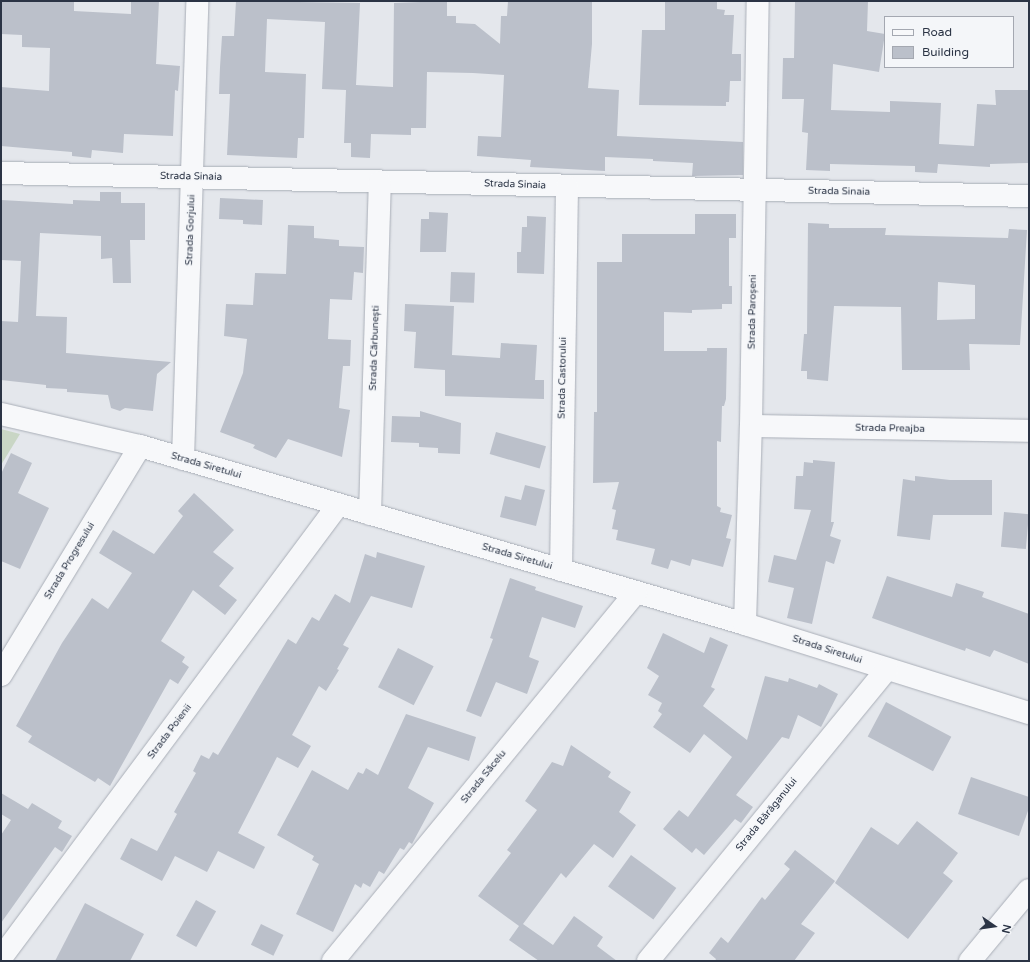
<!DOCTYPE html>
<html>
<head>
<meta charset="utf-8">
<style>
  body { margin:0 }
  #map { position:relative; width:1030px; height:962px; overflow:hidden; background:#e4e7ec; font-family:"Varela Round",sans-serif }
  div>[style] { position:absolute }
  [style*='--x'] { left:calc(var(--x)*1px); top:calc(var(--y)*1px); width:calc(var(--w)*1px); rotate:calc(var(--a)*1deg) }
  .green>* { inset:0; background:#c9d6c5 }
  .building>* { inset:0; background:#bbc0ca; transform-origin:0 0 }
  .roads { filter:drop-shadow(0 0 1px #a9aeb7) drop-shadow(0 0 1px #a9aeb7) }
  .minor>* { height:22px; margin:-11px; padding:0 11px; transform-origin:11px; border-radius:11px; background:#f7f8fa }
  span { translate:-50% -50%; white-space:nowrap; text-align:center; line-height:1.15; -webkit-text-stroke:3px #f4f6f9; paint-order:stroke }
  .street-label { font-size:10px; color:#2b3445 }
  .frame { position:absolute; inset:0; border:2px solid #2b3445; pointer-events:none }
  .legend { position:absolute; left:884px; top:16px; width:130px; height:52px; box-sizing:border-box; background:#f4f6f9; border:1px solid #a4a8b1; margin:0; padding:5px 7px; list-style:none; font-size:12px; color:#2b3445 }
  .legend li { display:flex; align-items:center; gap:8px; height:20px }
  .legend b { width:20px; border:1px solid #a4a8b1 }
  .north { position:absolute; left:974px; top:906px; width:40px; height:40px; -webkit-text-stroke:3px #f4f6f9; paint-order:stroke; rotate:103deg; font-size:11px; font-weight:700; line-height:16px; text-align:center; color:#2b3445 }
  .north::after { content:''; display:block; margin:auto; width:14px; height:18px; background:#2b3445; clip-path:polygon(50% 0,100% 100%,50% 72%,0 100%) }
</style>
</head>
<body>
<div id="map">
  <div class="green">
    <i style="clip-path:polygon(1px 429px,20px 434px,1px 465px)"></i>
  </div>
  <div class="building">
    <i style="clip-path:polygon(1px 1px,74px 1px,74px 11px,131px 14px,131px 1px,159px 1px,156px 64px,180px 66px,178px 91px,175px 90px,173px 136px,124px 134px,123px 153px,92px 150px,91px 158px,72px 156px,72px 152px,1px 146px,1px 87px,49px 91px,50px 48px,22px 47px,22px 35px,1px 34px)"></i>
    <i style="clip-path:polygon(236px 1px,360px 3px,356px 85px,393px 87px,394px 3px,447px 1px,447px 16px,456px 16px,456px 23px,475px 24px,500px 44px,501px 16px,507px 16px,508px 1px,592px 1px,592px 44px,588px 88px,619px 90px,617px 136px,743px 142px,743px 175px,692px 176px,693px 163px,653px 161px,653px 159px,605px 157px,605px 171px,530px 167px,531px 160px,477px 156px,478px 136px,501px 137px,504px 75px,473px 73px,427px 72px,426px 128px,411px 128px,411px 135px,371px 134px,370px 158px,351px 157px,351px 143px,344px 143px,346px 90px,322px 89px,325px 22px,267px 19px,265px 72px,306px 74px,304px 138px,298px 138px,297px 158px,227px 155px,230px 94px,219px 94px,220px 67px,222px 36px,234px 36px)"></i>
    <i style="clip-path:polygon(665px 1px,717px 1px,717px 9px,725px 10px,724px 15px,734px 15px,732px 54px,741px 54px,741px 81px,730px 81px,729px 102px,726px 102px,726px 106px,639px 105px,642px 30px,665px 30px)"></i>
    <i style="clip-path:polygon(795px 1px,868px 1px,867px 31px,885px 34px,879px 72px,833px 64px,831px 110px,890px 112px,890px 101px,941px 103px,939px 144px,974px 146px,977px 104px,996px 105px,995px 90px,1029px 90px,1029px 163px,990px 164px,990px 167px,938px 164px,937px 173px,915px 172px,915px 166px,830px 164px,830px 171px,806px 170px,808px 133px,802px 132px,804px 99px,782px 99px,783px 58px,794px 58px)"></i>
    <i style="clip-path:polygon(100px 192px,121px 192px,121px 203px,145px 203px,145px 240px,130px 240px,131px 283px,113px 283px,112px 258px,101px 259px,101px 236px,40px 233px,36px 316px,67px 317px,66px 353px,171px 362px,157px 374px,153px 411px,125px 408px,120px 411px,111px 408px,108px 395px,67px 392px,67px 389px,46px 388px,46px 385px,1px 380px,1px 321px,18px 322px,21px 261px,1px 260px,1px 200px,73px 204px,73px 200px,100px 201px)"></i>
    <i style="clip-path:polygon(220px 198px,263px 200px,262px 225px,243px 224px,243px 220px,219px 219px)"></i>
    <i style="clip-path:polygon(429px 212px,448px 213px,446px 252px,420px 252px,421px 219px,429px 219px)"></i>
    <i style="clip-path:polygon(695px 214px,736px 214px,736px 238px,729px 238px,729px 286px,732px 286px,732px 304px,722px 304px,722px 309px,692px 310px,692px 313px,664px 312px,664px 351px,707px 351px,707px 348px,727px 348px,726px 399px,724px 406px,722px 406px,721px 442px,717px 441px,717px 506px,721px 508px,720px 512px,732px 515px,726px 538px,731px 539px,723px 567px,692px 559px,690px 566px,671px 560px,668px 569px,651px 564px,655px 549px,616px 540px,618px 530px,612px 529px,616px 510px,612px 509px,619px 482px,593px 483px,594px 412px,597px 412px,597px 262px,622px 262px,622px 234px,695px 234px)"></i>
    <i style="clip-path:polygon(527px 216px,546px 217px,544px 274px,517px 273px,517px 252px,521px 252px,522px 227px,527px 227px)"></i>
    <i style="clip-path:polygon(evenodd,808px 223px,829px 224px,829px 228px,886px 228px,885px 235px,1008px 238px,1009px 229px,1027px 230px,1020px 345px,969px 344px,970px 370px,902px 370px,901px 307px,834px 306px,828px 381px,807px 379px,807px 371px,801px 371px,804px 334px,807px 334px,808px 223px,938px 282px,975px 285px,975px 319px,937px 320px,938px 282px)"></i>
    <i style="clip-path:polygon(288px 225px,314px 226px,314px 238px,339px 240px,339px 246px,364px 247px,363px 273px,354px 272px,352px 300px,330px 299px,328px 339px,351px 340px,350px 366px,343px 366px,339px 408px,350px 410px,342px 457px,288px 439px,276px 458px,253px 448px,255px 445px,220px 432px,243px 373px,247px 339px,224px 336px,226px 304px,253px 305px,255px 273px,286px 274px)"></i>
    <i style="left:451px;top:272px;width:24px;height:30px;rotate:2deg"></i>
    <i style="clip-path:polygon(405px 304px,454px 306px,452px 355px,500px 358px,501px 343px,537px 345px,535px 380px,544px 380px,544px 399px,445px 396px,445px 370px,414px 368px,416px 332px,404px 331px)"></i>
    <i style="clip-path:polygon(420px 411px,461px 423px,460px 454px,438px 453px,438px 448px,419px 447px,419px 443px,391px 442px,392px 416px,420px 417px)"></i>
    <i style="left:496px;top:432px;width:52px;height:23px;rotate:16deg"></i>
    <i style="clip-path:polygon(11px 453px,32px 463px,18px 493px,49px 508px,20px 569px,1px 561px,1px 474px)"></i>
    <i style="clip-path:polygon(813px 460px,835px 462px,831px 522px,834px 522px,830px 536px,841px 540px,834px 564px,826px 561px,812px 624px,787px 618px,794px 588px,768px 582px,774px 555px,796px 560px,811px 510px,794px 509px,796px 476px,803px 476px,804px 462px,813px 463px)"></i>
    <i style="clip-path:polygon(915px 476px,950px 480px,992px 480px,992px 515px,933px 515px,930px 540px,897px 536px,903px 479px,915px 481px)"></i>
    <i style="clip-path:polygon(525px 485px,545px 490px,536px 526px,500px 517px,505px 496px,521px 500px)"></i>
    <i style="clip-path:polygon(194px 493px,234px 530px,213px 552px,234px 568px,219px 586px,237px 600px,225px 615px,193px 590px,161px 641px,185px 657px,182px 662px,189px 667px,178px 684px,170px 679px,110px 786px,98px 778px,95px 782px,28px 742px,32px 736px,16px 726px,62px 643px,92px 598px,108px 609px,132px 573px,99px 553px,113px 530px,154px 554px,183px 516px,178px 511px)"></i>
    <i style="left:1004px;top:512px;width:25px;height:35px;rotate:5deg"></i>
    <i style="clip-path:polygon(377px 552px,425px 566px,412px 608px,371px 596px,343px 645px,349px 648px,337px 669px,339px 670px,326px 691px,319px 686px,292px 735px,311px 746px,298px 768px,277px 757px,238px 833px,265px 847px,254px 869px,218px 851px,207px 872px,175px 856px,162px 881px,120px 859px,131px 838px,157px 851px,177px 814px,174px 812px,196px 773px,193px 771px,201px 755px,209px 759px,213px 752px,218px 755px,288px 639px,296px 644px,312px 617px,319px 621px,335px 594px,350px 603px,365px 554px,376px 558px)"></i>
    <i style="clip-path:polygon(887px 576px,952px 597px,956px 583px,984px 592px,982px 597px,1029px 614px,1029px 664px,994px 650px,990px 657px,966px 648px,965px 651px,872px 618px)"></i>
    <i style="clip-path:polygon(510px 578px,536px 587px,535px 590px,583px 606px,575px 628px,542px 617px,529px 657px,539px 661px,527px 694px,496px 682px,481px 717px,466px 711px,493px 639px,490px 638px)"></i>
    <i style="clip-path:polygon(663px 633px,704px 653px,710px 637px,728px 645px,711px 687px,715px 689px,703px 706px,747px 740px,765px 676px,788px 682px,789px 678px,817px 688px,819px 684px,838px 694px,821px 727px,798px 715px,789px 739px,782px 737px,736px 795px,753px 807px,741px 823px,735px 819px,704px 855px,696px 848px,692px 853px,663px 829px,679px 810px,688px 817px,732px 757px,704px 734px,690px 753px,653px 727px,662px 714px,658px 711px,662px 703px,648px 695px,659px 676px,647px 668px)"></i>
    <i style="left:398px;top:648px;width:40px;height:44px;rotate:27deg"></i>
    <i style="left:886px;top:702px;width:74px;height:39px;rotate:28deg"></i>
    <i style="clip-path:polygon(406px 714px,476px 737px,469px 761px,428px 747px,408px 788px,434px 803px,412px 844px,409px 842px,404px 850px,400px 848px,384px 874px,379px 871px,370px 887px,363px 883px,361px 888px,355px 884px,333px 932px,296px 914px,319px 864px,312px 860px,314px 856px,277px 835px,312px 770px,348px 790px,358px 772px,363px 774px,366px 768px,378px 775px)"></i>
    <i style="clip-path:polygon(571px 745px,611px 772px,608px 777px,631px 792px,619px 812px,636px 825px,613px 858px,594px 844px,566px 878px,561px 873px,523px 924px,553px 945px,574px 916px,603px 937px,597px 946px,617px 961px,539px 961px,509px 940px,519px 926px,478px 896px,511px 853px,507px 850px,537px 810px,525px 801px,552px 762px,563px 766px)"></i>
    <i style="clip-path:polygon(971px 777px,1029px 797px,1029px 808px,1019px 836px,958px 814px)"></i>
    <i style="clip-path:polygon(1px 793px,28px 809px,32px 803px,62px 821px,58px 828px,72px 836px,62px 852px,55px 847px,1px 923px,1px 835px,11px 820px,1px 814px)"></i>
    <i style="clip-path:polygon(917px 821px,958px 853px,943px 873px,953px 881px,908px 939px,835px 883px,871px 827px,898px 845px)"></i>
    <i style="clip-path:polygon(795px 850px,835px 881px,801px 924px,815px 933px,794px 961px,715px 961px,716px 959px,709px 953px,721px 937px,728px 943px,762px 897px,765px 900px,790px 869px,784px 864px)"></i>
    <i style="left:631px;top:855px;width:56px;height:39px;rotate:36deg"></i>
    <i style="left:196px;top:900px;width:23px;height:41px;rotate:29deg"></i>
    <i style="clip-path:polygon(85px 903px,144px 934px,130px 961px,55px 961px)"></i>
    <i style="left:261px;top:924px;width:25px;height:23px;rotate:26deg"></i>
  </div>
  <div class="roads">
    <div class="minor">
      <i style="--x:1;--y:173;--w:1028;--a:1.28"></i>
      <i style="--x:1;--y:414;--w:143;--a:13"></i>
      <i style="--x:140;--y:446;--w:631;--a:16.39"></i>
      <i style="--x:745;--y:624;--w:298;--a:17.4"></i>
      <i style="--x:751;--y:426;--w:278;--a:1"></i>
      <i style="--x:183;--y:459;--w:458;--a:-88.2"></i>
      <i style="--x:370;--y:514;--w:332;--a:-88.3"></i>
      <i style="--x:561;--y:570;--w:383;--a:-89.1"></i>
      <i style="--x:745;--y:624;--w:198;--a:-88.3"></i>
      <i style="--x:751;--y:426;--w:425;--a:-89.1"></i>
      <i style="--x:1;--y:675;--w:268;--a:-58.7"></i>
      <i style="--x:1;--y:958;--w:565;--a:-53.35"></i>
      <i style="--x:333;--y:961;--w:477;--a:-50.6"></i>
      <i style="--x:648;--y:961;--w:377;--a:-50.7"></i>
      <i style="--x:970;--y:961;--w:92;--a:-50.3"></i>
    </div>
  </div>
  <div class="street-label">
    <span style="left:191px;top:177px;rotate:1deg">Strada Sinaia</span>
    <span style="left:515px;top:185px;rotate:2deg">Strada Sinaia</span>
    <span style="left:839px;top:192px;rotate:1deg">Strada Sinaia</span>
    <span style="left:191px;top:230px;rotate:-88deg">Strada Gorjului</span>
    <span style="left:753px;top:312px;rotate:-89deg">Strada Paroșeni</span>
    <span style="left:375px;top:348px;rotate:-88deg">Strada Cărbunești</span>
    <span style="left:563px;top:378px;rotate:-89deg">Strada Castorului</span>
    <span style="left:890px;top:429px;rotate:1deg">Strada Preajba</span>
    <span style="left:206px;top:466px;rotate:16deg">Strada Siretului</span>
    <span style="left:517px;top:557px;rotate:16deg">Strada Siretului</span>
    <span style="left:70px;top:561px;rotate:-59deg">Strada Progresului</span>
    <span style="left:827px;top:650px;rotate:18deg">Strada Siretului</span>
    <span style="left:170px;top:732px;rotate:-53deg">Strada Poienii</span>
    <span style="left:484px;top:777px;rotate:-51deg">Strada Săcelu</span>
    <span style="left:767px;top:815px;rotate:-51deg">Strada Bărăganului</span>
  </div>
  <div class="frame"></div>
  <ul class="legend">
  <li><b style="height:5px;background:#f7f8fa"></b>Road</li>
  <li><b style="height:11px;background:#bbc0ca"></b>Building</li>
  </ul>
  <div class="north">N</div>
</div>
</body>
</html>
